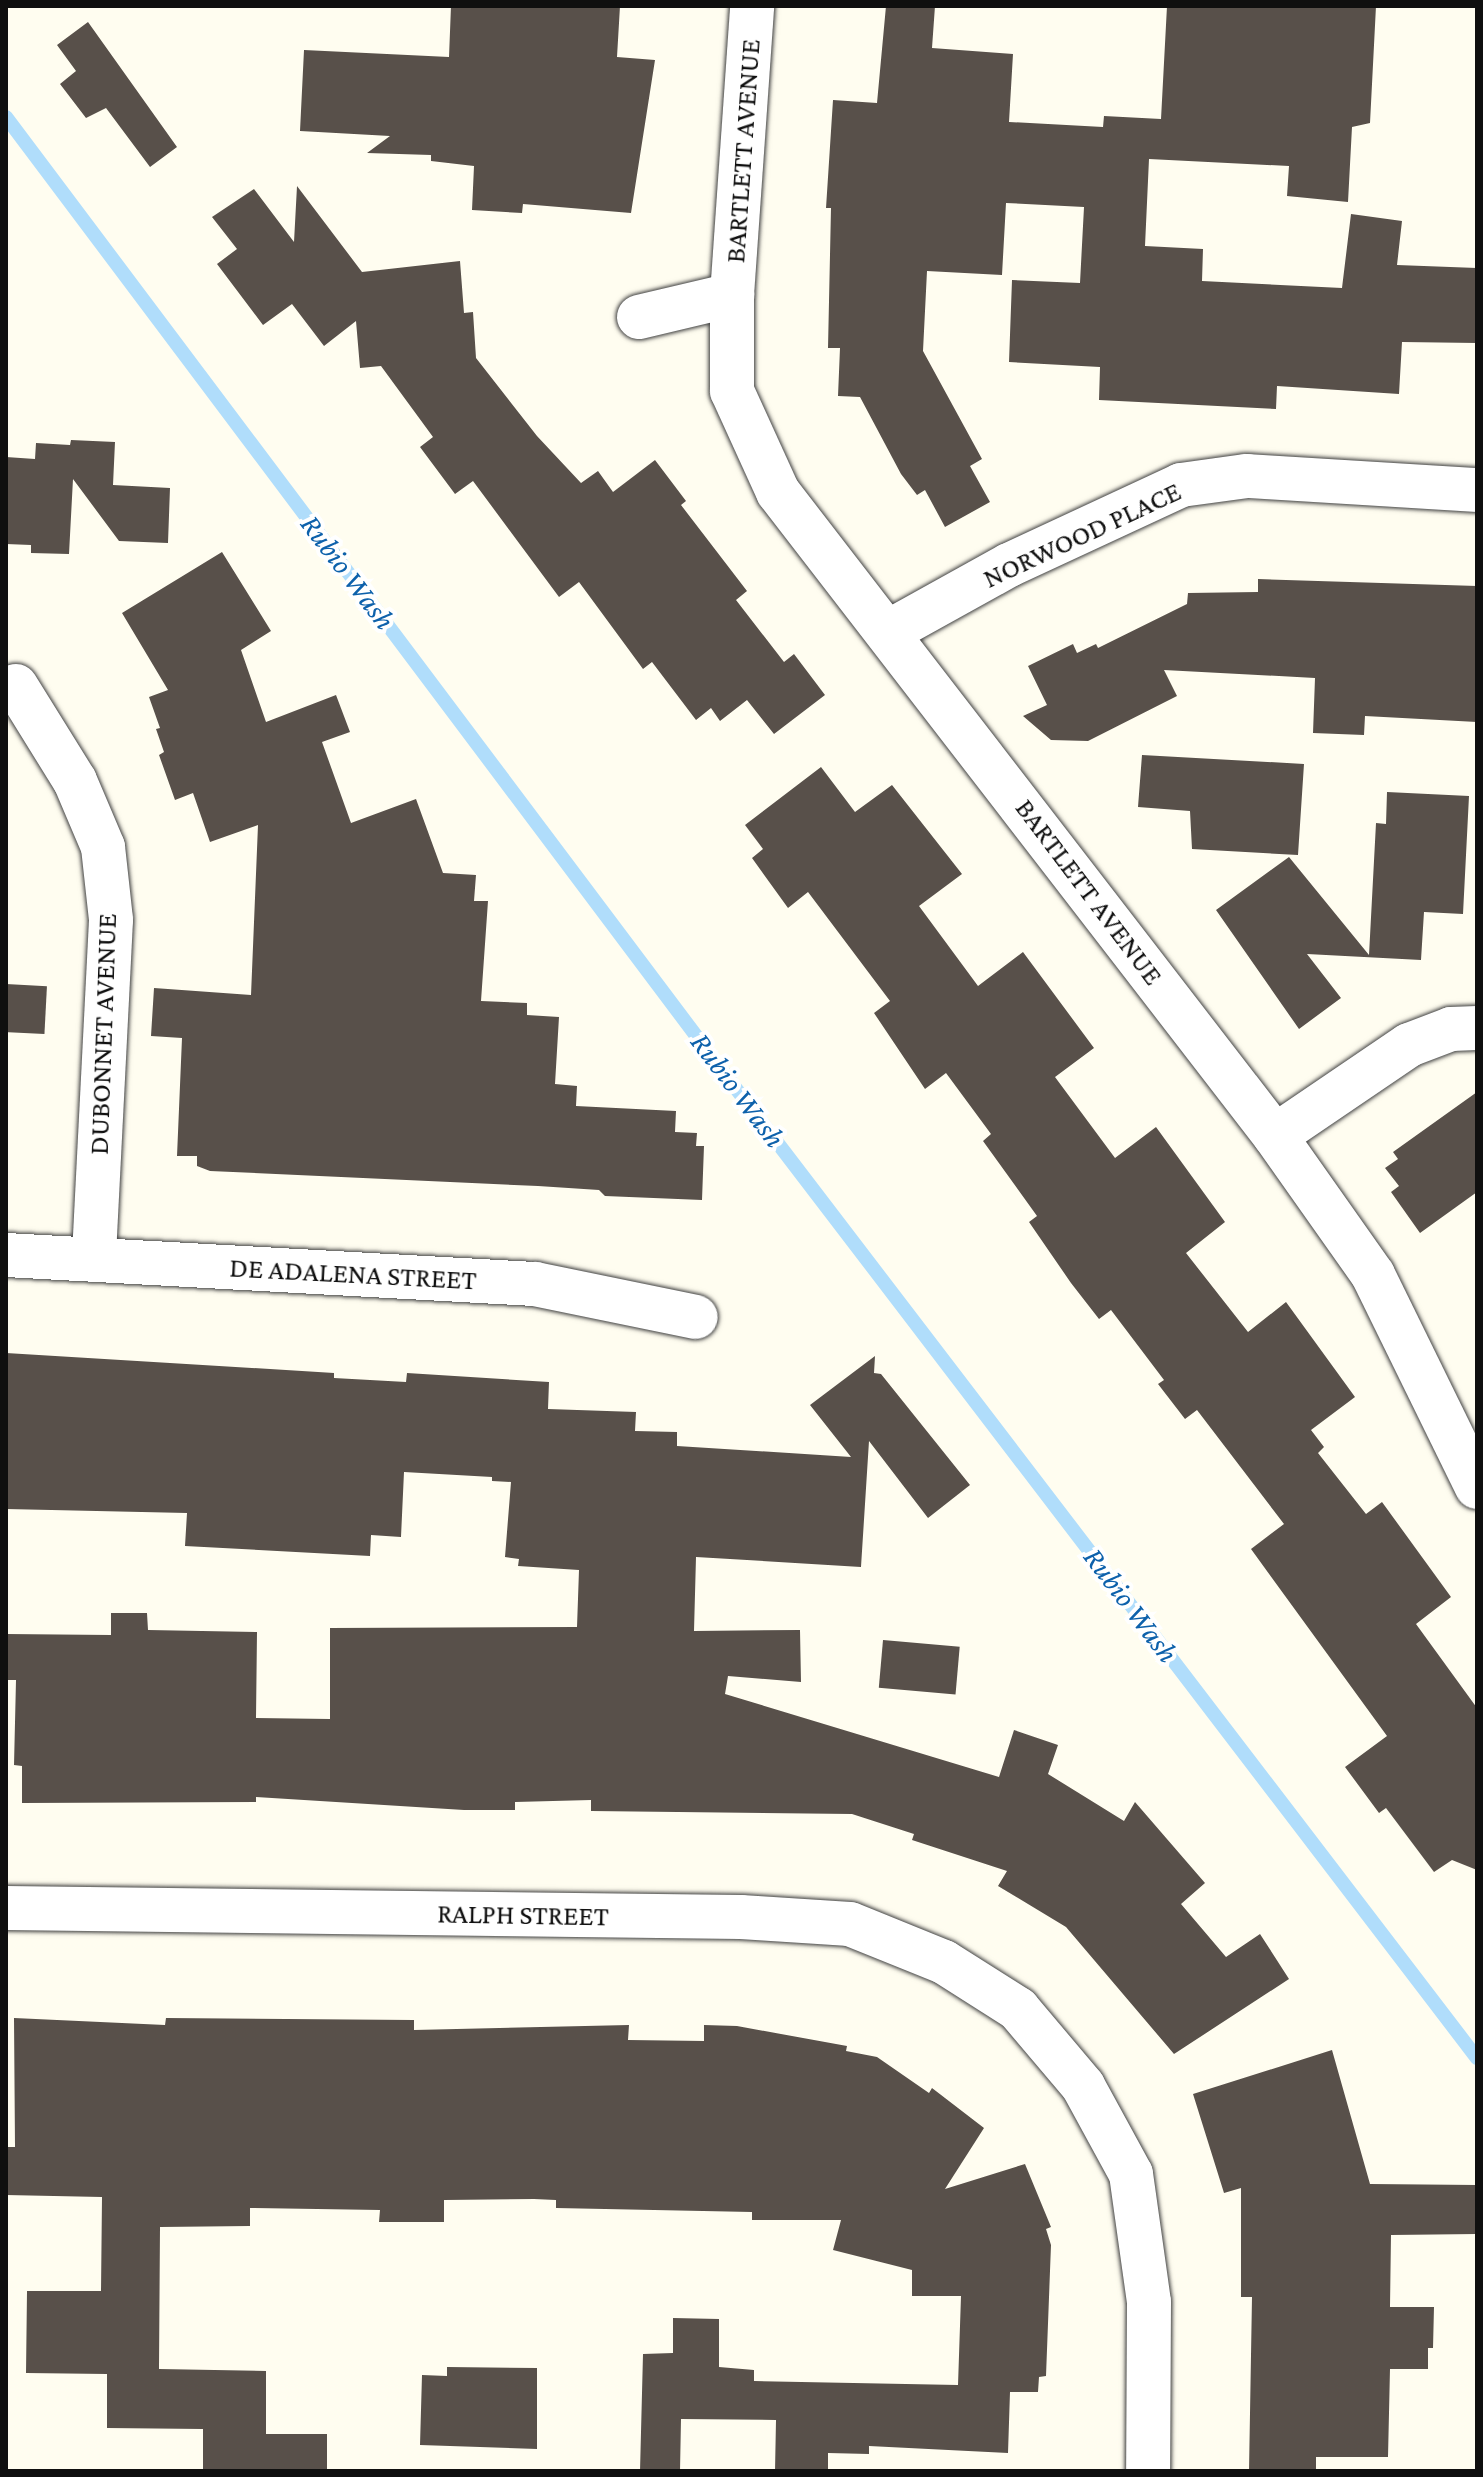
<!DOCTYPE html>
<html>
<head>
<meta charset="utf-8">
<style>
  body { margin:0 }
  #map { position:relative; width:1483px; height:2477px; overflow:hidden; background:#fffdf0; font-family:"Crimson Pro",serif }
  div>[style] { position:absolute }
  [style*='--x'] { left:calc(var(--x)*1px); top:calc(var(--y)*1px); width:calc(var(--w)*1px); rotate:calc(var(--a)*1deg) }
  .stream>* { height:14px; margin:-7px; padding:0 7px; transform-origin:7px; border-radius:7px; background:#b0ddfb }
  .building>* { inset:0; background:#58504a; transform-origin:0 0 }
  .roads { filter:drop-shadow(0 0 2px #424242) drop-shadow(0 0 2px #424242) }
  .street>* { height:44px; margin:-22px; padding:0 22px; transform-origin:22px; border-radius:22px; background:#fff }
  span { translate:-50% -50%; white-space:nowrap; text-align:center; line-height:1.15; -webkit-text-stroke:8px #fff; paint-order:stroke }
  .street-label { font-size:28px; color:#0f0f0f }
  .water-label { font-size:30px; color:#0d61ab; font-style:italic }
  .frame { position:absolute; inset:0; border:8px solid #0f0f0f; pointer-events:none }
</style>
</head>
<body>
<div id="map">
  <div class="stream">
    <i style="--x:6;--y:117;--w:1191;--a:53.09"></i>
    <i style="--x:721;--y:1069;--w:1245;--a:52.61"></i>
  </div>
  <div class="building">
    <i style="clip-path:polygon(451px 6px,620px 6px,617px 57px,655px 60px,631px 213px,523px 204px,522px 213px,472px 210px,474px 166px,431px 161px,431px 155px,367px 153px,390px 136px,300px 131px,304px 50px,449px 57px)"></i>
    <i style="clip-path:polygon(886px 6px,935px 6px,932px 48px,1013px 54px,1009px 122px,1103px 127px,1104px 116px,1161px 119px,1167px 6px,1376px 6px,1370px 123px,1352px 127px,1348px 202px,1287px 196px,1289px 166px,1149px 159px,1145px 246px,1203px 249px,1202px 281px,1342px 288px,1351px 214px,1402px 221px,1397px 265px,1477px 268px,1477px 343px,1402px 342px,1399px 394px,1277px 386px,1276px 409px,1099px 400px,1100px 367px,1009px 362px,1012px 280px,1080px 283px,1084px 207px,1006px 203px,1002px 275px,927px 271px,923px 351px,982px 459px,970px 466px,990px 502px,945px 527px,925px 490px,917px 495px,901px 474px,860px 397px,838px 396px,840px 348px,828px 348px,831px 208px,826px 208px,833px 100px,877px 103px)"></i>
    <i style="clip-path:polygon(88px 22px,177px 147px,150px 167px,106px 108px,86px 118px,60px 84px,76px 71px,57px 45px)"></i>
    <i style="clip-path:polygon(297px 186px,362px 272px,460px 261px,464px 313px,473px 312px,476px 358px,537px 436px,581px 483px,598px 471px,613px 492px,655px 460px,686px 501px,681px 505px,747px 591px,736px 600px,784px 662px,794px 654px,825px 695px,774px 734px,747px 700px,720px 721px,711px 708px,696px 720px,652px 662px,643px 669px,579px 582px,559px 597px,473px 481px,455px 494px,420px 447px,433px 437px,381px 366px,360px 368px,356px 321px,324px 346px,292px 304px,263px 325px,217px 264px,237px 249px,212px 217px,254px 189px,294px 242px)"></i>
    <i style="clip-path:polygon(71px 440px,115px 442px,113px 485px,170px 488px,168px 543px,119px 541px,73px 479px,69px 554px,31px 553px,31px 545px,6px 544px,6px 457px,35px 459px,36px 443px,70px 445px)"></i>
    <i style="clip-path:polygon(222px 552px,271px 631px,241px 650px,266px 722px,336px 695px,350px 732px,322px 742px,351px 823px,416px 799px,443px 873px,476px 875px,474px 901px,488px 901px,481px 1001px,527px 1003px,527px 1015px,559px 1017px,555px 1084px,577px 1086px,576px 1106px,676px 1111px,675px 1132px,697px 1133px,696px 1146px,704px 1146px,702px 1200px,605px 1196px,599px 1190px,538px 1186px,210px 1171px,197px 1166px,197px 1156px,177px 1156px,182px 1038px,151px 1036px,154px 988px,251px 995px,258px 825px,210px 842px,193px 793px,175px 800px,159px 755px,164px 752px,156px 729px,160px 728px,149px 697px,168px 690px,122px 613px)"></i>
    <i style="clip-path:polygon(1258px 579px,1477px 586px,1477px 722px,1365px 716px,1364px 735px,1313px 733px,1315px 678px,1164px 670px,1177px 696px,1088px 741px,1051px 740px,1023px 716px,1047px 705px,1028px 666px,1073px 644px,1077px 653px,1096px 644px,1098px 648px,1187px 604px,1188px 593px,1258px 592px)"></i>
    <i style="clip-path:polygon(1142px 755px,1304px 764px,1298px 855px,1192px 849px,1190px 811px,1138px 807px)"></i>
    <i style="clip-path:polygon(821px 767px,855px 812px,892px 785px,962px 874px,919px 906px,978px 986px,1023px 952px,1094px 1048px,1055px 1077px,1115px 1158px,1156px 1127px,1225px 1222px,1186px 1253px,1248px 1332px,1286px 1302px,1355px 1397px,1311px 1430px,1324px 1447px,1318px 1453px,1366px 1514px,1382px 1502px,1451px 1597px,1416px 1624px,1477px 1708px,1477px 1870px,1452px 1860px,1434px 1872px,1386px 1808px,1379px 1813px,1345px 1767px,1387px 1736px,1251px 1549px,1284px 1524px,1197px 1410px,1185px 1419px,1158px 1384px,1164px 1380px,1111px 1310px,1099px 1319px,1071px 1283px,1029px 1222px,1037px 1216px,983px 1141px,991px 1134px,946px 1073px,925px 1089px,874px 1013px,890px 1001px,808px 892px,788px 908px,752px 858px,763px 849px,745px 825px)"></i>
    <i style="clip-path:polygon(1387px 792px,1469px 796px,1463px 914px,1424px 912px,1421px 960px,1307px 954px,1341px 998px,1299px 1029px,1216px 910px,1289px 857px,1369px 955px,1376px 823px,1386px 824px)"></i>
    <i style="left:6px;top:984px;width:41px;height:48px;rotate:3deg"></i>
    <i style="clip-path:polygon(1477px 1092px,1477px 1192px,1420px 1233px,1391px 1192px,1399px 1186px,1385px 1168px,1398px 1159px,1393px 1152px)"></i>
    <i style="clip-path:polygon(6px 1353px,334px 1373px,334px 1378px,406px 1382px,407px 1373px,549px 1382px,548px 1409px,636px 1412px,635px 1431px,677px 1432px,677px 1446px,851px 1457px,810px 1405px,875px 1356px,874px 1373px,881px 1374px,970px 1485px,928px 1518px,869px 1441px,861px 1567px,696px 1557px,694px 1631px,800px 1630px,801px 1682px,728px 1676px,725px 1694px,999px 1777px,1014px 1730px,1058px 1745px,1048px 1774px,1124px 1821px,1135px 1802px,1205px 1883px,1181px 1904px,1226px 1957px,1260px 1934px,1289px 1979px,1174px 2054px,1066px 1927px,998px 1886px,1007px 1871px,912px 1840px,914px 1834px,852px 1814px,591px 1811px,591px 1800px,515px 1802px,515px 1810px,464px 1810px,256px 1797px,256px 1802px,22px 1803px,22px 1766px,14px 1765px,16px 1680px,6px 1680px,6px 1634px,111px 1635px,111px 1613px,147px 1613px,148px 1630px,257px 1632px,256px 1718px,330px 1719px,330px 1628px,577px 1627px,579px 1570px,518px 1566px,519px 1559px,505px 1557px,511px 1482px,492px 1481px,492px 1477px,404px 1472px,401px 1537px,371px 1535px,370px 1556px,185px 1546px,187px 1513px,6px 1509px)"></i>
    <i style="left:883px;top:1640px;width:77px;height:48px;rotate:5deg"></i>
    <i style="clip-path:polygon(14px 2018px,165px 2025px,166px 2018px,414px 2020px,414px 2030px,629px 2025px,628px 2040px,704px 2041px,704px 2025px,737px 2026px,847px 2046px,846px 2051px,877px 2057px,929px 2093px,932px 2088px,984px 2128px,945px 2189px,1025px 2164px,1051px 2227px,1046px 2229px,1051px 2245px,1046px 2376px,1039px 2377px,1038px 2392px,1010px 2392px,1008px 2453px,869px 2446px,869px 2454px,828px 2453px,828px 2471px,775px 2471px,776px 2420px,681px 2419px,680px 2471px,640px 2471px,643px 2354px,673px 2353px,673px 2318px,719px 2319px,719px 2367px,754px 2370px,754px 2381px,958px 2385px,961px 2296px,912px 2296px,912px 2270px,833px 2250px,841px 2220px,752px 2220px,752px 2212px,556px 2208px,556px 2200px,534px 2199px,444px 2200px,444px 2222px,379px 2222px,380px 2210px,250px 2208px,250px 2226px,160px 2227px,159px 2369px,266px 2371px,266px 2434px,327px 2434px,327px 2471px,203px 2471px,203px 2429px,107px 2428px,107px 2374px,26px 2373px,27px 2291px,101px 2291px,102px 2197px,6px 2195px,6px 2147px,15px 2147px)"></i>
    <i style="clip-path:polygon(1332px 2050px,1370px 2184px,1477px 2185px,1477px 2234px,1391px 2235px,1390px 2307px,1434px 2307px,1433px 2348px,1428px 2348px,1428px 2369px,1390px 2369px,1388px 2457px,1316px 2457px,1316px 2471px,1249px 2471px,1252px 2297px,1241px 2297px,1241px 2188px,1224px 2193px,1193px 2094px)"></i>
    <i style="clip-path:polygon(447px 2367px,537px 2368px,537px 2449px,420px 2445px,422px 2375px,447px 2376px)"></i>
  </div>
  <div class="roads">
    <div class="street">
      <i style="--x:732;--y:295;--w:290;--a:-86"></i>
      <i style="--x:639;--y:317;--w:96;--a:-13.3"></i>
      <i style="--x:732;--y:295;--w:96;--a:90"></i>
      <i style="--x:732;--y:391;--w:111;--a:65.5"></i>
      <i style="--x:778;--y:492;--w:813;--a:52.34"></i>
      <i style="--x:1275;--y:1136;--w:170;--a:54.8"></i>
      <i style="--x:1373;--y:1275;--w:236;--a:63.9"></i>
      <i style="--x:890;--y:631;--w:136;--a:-29"></i>
      <i style="--x:1009;--y:565;--w:190;--a:-24.9"></i>
      <i style="--x:1181;--y:485;--w:67;--a:-7.8"></i>
      <i style="--x:1247;--y:476;--w:230;--a:3.5"></i>
      <i style="--x:16;--y:686;--w:112;--a:58.2"></i>
      <i style="--x:75;--y:781;--w:72;--a:67"></i>
      <i style="--x:103;--y:847;--w:73;--a:83.7"></i>
      <i style="--x:111;--y:920;--w:340;--a:92.9"></i>
      <i style="--x:1275;--y:1136;--w:162;--a:-34.2"></i>
      <i style="--x:1409;--y:1045;--w:45;--a:-20.9"></i>
      <i style="--x:1451;--y:1029;--w:26;--a:-2"></i>
      <i style="--x:6;--y:1255;--w:530;--a:3.14"></i>
      <i style="--x:535;--y:1284;--w:164;--a:11.6"></i>
      <i style="--x:6;--y:1908;--w:735;--a:0.7"></i>
      <i style="--x:741;--y:1917;--w:109;--a:3.7"></i>
      <i style="--x:850;--y:1924;--w:101;--a:22"></i>
      <i style="--x:944;--y:1962;--w:88;--a:32.4"></i>
      <i style="--x:1018;--y:2009;--w:101;--a:49.8"></i>
      <i style="--x:1083;--y:2086;--w:100;--a:61.4"></i>
      <i style="--x:1131;--y:2174;--w:129;--a:82"></i>
      <i style="--x:1149;--y:2302;--w:169;--a:90.3"></i>
    </div>
  </div>
  <div class="street-label">
    <span style="left:743px;top:151px;rotate:-86deg">BARTLETT AVENUE</span>
    <span style="left:1082px;top:535px;rotate:-25deg">NORWOOD PLACE</span>
    <span style="left:1089px;top:892px;rotate:53deg">BARTLETT AVENUE</span>
    <span style="left:103px;top:1034px;rotate:-88deg">DUBONNET AVENUE</span>
    <span style="left:353px;top:1274px;rotate:3deg">DE ADALENA STREET</span>
    <span style="left:523px;top:1915px;rotate:1deg">RALPH STREET</span>
  </div>
  <div class="water-label">
    <span style="left:348px;top:572px;rotate:53deg">Rubio Wash</span>
    <span style="left:738px;top:1090px;rotate:53deg">Rubio Wash</span>
    <span style="left:1131px;top:1605px;rotate:53deg">Rubio Wash</span>
  </div>
  <div class="frame"></div>
</div>
</body>
</html>
